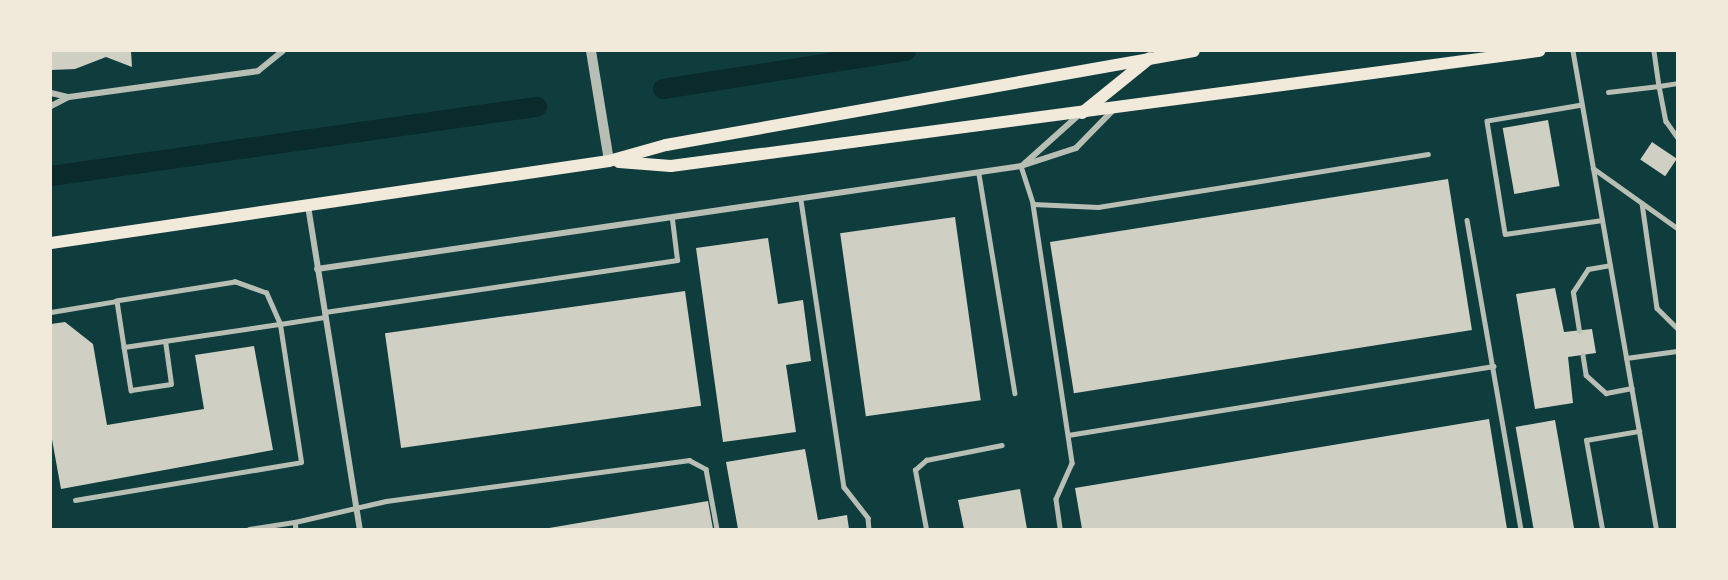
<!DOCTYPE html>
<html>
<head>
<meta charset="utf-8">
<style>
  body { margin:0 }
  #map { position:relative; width:1728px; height:580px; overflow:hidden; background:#0f3d3e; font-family:"Roboto Condensed",sans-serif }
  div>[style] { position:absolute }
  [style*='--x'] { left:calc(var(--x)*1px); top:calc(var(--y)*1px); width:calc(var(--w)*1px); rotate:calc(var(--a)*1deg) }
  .canal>* { height:20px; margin:-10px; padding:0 10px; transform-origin:10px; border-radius:10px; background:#0a2a2b }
  .building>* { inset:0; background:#cfcfc3; transform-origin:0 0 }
  .service>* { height:4.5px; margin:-2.25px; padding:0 2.25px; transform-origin:2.25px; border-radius:2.25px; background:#b8beb3 }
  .minor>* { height:6px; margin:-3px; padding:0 3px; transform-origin:3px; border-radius:3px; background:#b8beb3 }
  .tertiary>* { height:10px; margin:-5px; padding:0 5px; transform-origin:5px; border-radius:5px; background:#b8beb3 }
  .secondary>* { height:12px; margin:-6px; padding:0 6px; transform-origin:6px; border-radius:6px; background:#f1e9da }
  span { translate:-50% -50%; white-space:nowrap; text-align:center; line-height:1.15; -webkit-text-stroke:4.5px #f1e9da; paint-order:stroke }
  .frame { position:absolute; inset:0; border:52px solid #f1e9da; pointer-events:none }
</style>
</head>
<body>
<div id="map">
  <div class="canal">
    <i style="--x:663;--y:89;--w:246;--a:-8.9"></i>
    <i style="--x:51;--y:176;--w:491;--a:-8.1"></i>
  </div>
  <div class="building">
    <i style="clip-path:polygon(51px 51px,131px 51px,132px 67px,106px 57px,75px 69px,51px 70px)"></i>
    <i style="left:1548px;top:120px;width:67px;height:46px;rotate:80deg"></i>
    <i style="left:1652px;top:142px;width:30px;height:21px;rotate:34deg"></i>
    <i style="left:1448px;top:179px;width:153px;height:403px;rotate:81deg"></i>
    <i style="left:955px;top:217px;width:185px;height:116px;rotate:82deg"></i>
    <i style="clip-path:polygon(768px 238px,778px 304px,803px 300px,811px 361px,786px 365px,796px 432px,723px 442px,696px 248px)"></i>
    <i style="clip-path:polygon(1555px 288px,1564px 332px,1592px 329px,1596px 353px,1568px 357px,1573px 403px,1535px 409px,1516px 294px)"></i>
    <i style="left:685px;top:291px;width:116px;height:303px;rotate:82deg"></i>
    <i style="clip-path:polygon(65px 322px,93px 344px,107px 425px,204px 409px,195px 355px,254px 346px,273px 450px,61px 489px,51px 434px,51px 324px)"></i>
    <i style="clip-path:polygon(1489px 419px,1507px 529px,1082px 529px,1075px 488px)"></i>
    <i style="left:1555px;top:420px;width:111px;height:40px;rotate:80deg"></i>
    <i style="clip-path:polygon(805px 449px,818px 520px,847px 515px,849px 529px,738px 529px,726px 462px)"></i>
    <i style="clip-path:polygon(1020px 489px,1027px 529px,964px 529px,958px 500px)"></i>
    <i style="clip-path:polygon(708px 501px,713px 529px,549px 529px,549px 528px)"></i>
  </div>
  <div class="service">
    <i style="--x:1573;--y:51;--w:485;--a:80.1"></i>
    <i style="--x:1654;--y:51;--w:35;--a:82"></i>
    <i style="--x:1659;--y:86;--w:18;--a:-9"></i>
    <i style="--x:1608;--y:92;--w:51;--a:-6.7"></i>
    <i style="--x:1659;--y:86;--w:36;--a:79"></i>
    <i style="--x:1666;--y:121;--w:19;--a:55"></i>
    <i style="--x:1582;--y:105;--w:96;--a:170.4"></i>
    <i style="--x:1487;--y:121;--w:114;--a:80.9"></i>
    <i style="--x:1505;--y:234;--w:98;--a:-8.2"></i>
    <i style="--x:1021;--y:166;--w:40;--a:72"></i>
    <i style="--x:1033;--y:204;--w:262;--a:81.4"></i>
    <i style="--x:1072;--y:463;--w:39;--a:114"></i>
    <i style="--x:1056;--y:499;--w:30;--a:82"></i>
    <i style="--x:1593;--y:168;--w:103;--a:35.5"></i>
    <i style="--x:979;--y:174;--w:222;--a:80.7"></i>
    <i style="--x:801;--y:200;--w:290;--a:81.5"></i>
    <i style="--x:844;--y:487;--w:39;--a:52"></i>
    <i style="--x:868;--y:518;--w:11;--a:85"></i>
    <i style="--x:1642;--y:203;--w:106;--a:81.9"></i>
    <i style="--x:1657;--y:308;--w:28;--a:45"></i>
    <i style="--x:1033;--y:204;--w:65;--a:2.6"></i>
    <i style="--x:1098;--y:207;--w:334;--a:-9.1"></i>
    <i style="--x:1467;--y:220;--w:314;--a:80.1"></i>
    <i style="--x:51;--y:312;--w:67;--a:-9.5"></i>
    <i style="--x:325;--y:312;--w:356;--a:-8.4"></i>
    <i style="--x:677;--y:260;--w:41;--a:-97"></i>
    <i style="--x:1579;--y:331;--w:39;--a:-99"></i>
    <i style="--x:1573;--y:292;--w:27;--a:-57"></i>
    <i style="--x:1588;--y:269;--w:22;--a:-10"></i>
    <i style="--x:124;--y:347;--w:44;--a:80.8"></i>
    <i style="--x:131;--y:390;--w:40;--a:-8.5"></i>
    <i style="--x:171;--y:384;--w:43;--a:-97.9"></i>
    <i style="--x:1583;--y:355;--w:20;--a:81"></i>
    <i style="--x:1586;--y:375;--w:27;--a:42"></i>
    <i style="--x:1606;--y:393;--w:26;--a:-11"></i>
    <i style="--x:1626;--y:358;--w:51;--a:-7.8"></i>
    <i style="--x:1068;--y:435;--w:431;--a:-9.2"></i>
    <i style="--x:75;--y:500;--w:229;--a:-9.5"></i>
    <i style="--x:301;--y:462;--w:140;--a:-98.7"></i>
    <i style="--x:280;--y:324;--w:34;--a:-114"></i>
    <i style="--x:266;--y:293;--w:33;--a:-160"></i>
    <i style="--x:235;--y:282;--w:120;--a:170.9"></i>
    <i style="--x:117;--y:301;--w:47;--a:81.3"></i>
    <i style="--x:124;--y:347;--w:158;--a:-8.4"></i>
    <i style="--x:280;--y:324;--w:46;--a:-8.8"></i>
    <i style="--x:295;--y:522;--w:93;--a:-13"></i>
    <i style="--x:386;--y:501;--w:306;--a:-7.7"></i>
    <i style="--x:689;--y:460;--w:19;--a:28"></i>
    <i style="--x:706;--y:469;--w:61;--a:79.6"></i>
    <i style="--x:249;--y:529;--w:47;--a:-8.7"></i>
    <i style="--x:295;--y:522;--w:7;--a:82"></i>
    <i style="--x:926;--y:529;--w:60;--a:-100.6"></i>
    <i style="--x:915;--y:470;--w:15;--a:-42"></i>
    <i style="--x:926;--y:460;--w:77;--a:-11.2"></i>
    <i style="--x:1602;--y:529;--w:90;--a:-100.2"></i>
    <i style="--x:1586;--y:440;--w:54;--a:-9.6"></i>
  </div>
  <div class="minor">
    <i style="--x:51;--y:93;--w:18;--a:13"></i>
    <i style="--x:51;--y:106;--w:20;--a:-27"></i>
    <i style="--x:69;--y:97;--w:191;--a:-7.8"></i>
    <i style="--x:258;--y:71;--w:32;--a:-39"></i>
    <i style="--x:1024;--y:164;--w:76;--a:-41.8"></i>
    <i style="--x:308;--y:206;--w:327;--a:80.9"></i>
    <i style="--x:317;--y:269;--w:711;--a:-8.32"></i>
    <i style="--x:1021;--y:166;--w:58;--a:-18.1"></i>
    <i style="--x:1076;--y:148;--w:54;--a:-45.7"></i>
  </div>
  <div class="tertiary">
    <i style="--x:591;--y:51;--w:111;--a:80.7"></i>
  </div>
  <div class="secondary">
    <i style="--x:1082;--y:113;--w:87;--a:-39"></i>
    <i style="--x:619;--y:162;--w:52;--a:4.4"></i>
    <i style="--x:671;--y:166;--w:876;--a:-7.55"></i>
    <i style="--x:51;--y:243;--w:564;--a:-8.36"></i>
    <i style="--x:609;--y:161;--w:59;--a:-15.7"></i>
    <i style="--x:666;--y:145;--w:536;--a:-10.09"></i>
  </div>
  <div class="frame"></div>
</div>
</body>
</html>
